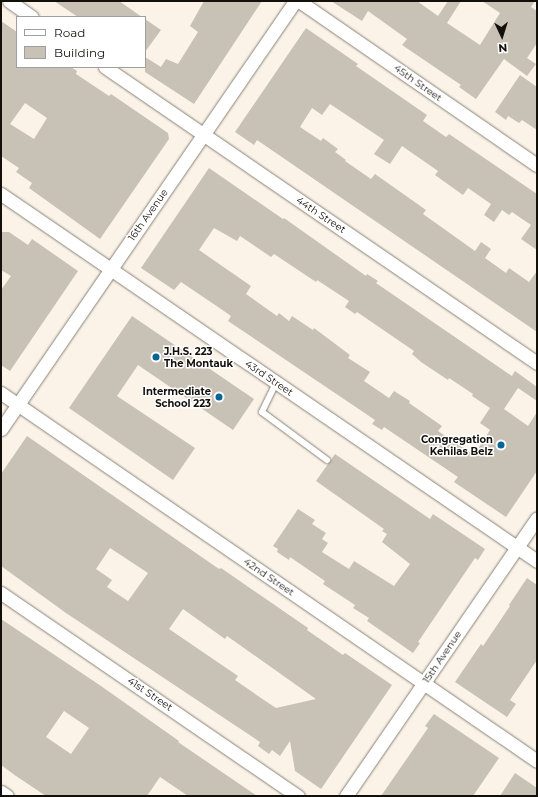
<!DOCTYPE html>
<html>
<head>
<meta charset="utf-8">
<style>
  body { margin:0 }
  #map { position:relative; width:538px; height:797px; overflow:hidden; background:#fbf3e8; font-family:Montserrat,sans-serif }
  div>[style] { position:absolute }
  [style*='--x'] { left:calc(var(--x)*1px); top:calc(var(--y)*1px); width:calc(var(--w)*1px); rotate:calc(var(--a)*1deg) }
  .building>* { inset:0; background:#c8c1b6 }
  .roads { filter:drop-shadow(0 0 1px #888277) drop-shadow(0 0 1px #888277) }
  .lane>* { height:6px; margin:-3px; padding:0 3px; transform-origin:3px; border-radius:3px; background:#fff }
  .street>* { height:13px; margin:-6.5px; padding:0 6.5px; transform-origin:6.5px; border-radius:6.5px; background:#fff }
  .dots>* { width:11px; height:11px; translate:-50% -50%; box-sizing:border-box; border:2px solid #fff; border-radius:50% }
  span { translate:-50% -50%; white-space:nowrap; text-align:center; line-height:1.15; -webkit-text-stroke:3px #fff; paint-order:stroke }
  .street-label { font-size:10px; color:#13100c }
  .poi-label { font-size:10px; color:#13100c; font-weight:700 }
  .left { translate:0 -50%; text-align:left }
  .right { translate:-100% -50%; text-align:right }
  .frame { position:absolute; inset:0; border:2px solid #13100c; pointer-events:none }
  .legend { position:absolute; left:16px; top:16px; width:130px; height:52px; box-sizing:border-box; background:#fff; border:1px solid #a19f9e; margin:0; padding:5px 7px; list-style:none; font-size:12px; color:#13100c }
  .legend li { display:flex; align-items:center; gap:8px; height:20px }
  .legend b { width:20px; border:1px solid #a19f9e }
  .north { position:absolute; left:482px; top:16px; width:40px; height:40px; -webkit-text-stroke:3px #fff; paint-order:stroke; rotate:176deg; font-size:11px; font-weight:700; line-height:16px; text-align:center; color:#13100c }
  .north::after { content:''; display:block; margin:auto; width:14px; height:18px; background:#13100c; clip-path:polygon(50% 0,100% 100%,50% 72%,0 100%) }
</style>
</head>
<body>
<div id="map">
  <div class="building">
    <i style="clip-path:polygon(54px 1px,119px 1px,142px 17px,78px 17px)"></i>
    <i style="clip-path:polygon(204px 1px,262px 1px,194px 104px,145px 72px,145px 57px,161px 67px,166px 59px,178px 64px,198px 32px,190px 26px)"></i>
    <i style="clip-path:polygon(331px 1px,417px 1px,438px 16px,448px 1px,461px 1px,447px 23px,480px 45px,500px 13px,482px 1px,535px 1px,531px 7px,537px 11px,537px 43px,527px 58px,536px 64px,527px 76px,504px 59px,476px 99px,459px 87px,461px 85px,402px 45px,407px 39px,368px 11px,362px 21px)"></i>
    <i style="clip-path:polygon(145px 19px,161px 30px,145px 52px)"></i>
    <i style="clip-path:polygon(evenodd,1px 21px,17px 32px,17px 67px,71px 67px,77px 71px,76px 74px,109px 96px,111px 94px,168px 133px,169px 139px,100px 239px,29px 188px,32px 183px,16px 172px,19px 168px,1px 156px,1px 21px,25px 103px,47px 118px,34px 139px,10px 124px,25px 103px)"></i>
    <i style="clip-path:polygon(306px 28px,358px 64px,356px 66px,427px 115px,423px 121px,446px 137px,449px 134px,537px 194px,537px 250px,521px 239px,531px 225px,512px 212px,509px 215px,502px 210px,494px 222px,484px 215px,491px 204px,468px 188px,463px 195px,435px 175px,438px 171px,402px 146px,390px 164px,374px 154px,384px 140px,330px 104px,322px 115px,312px 108px,300px 127px,321px 141px,323px 138px,338px 149px,335px 152px,346px 160px,345px 161px,371px 179px,375px 174px,426px 210px,423px 214px,475px 251px,481px 242px,491px 249px,485px 258px,506px 273px,509px 268px,529px 282px,537px 271px,537px 332px,257px 140px,254px 145px,235px 132px)"></i>
    <i style="clip-path:polygon(520px 75px,537px 87px,537px 130px,522px 120px,519px 123px,508px 116px,506px 120px,495px 112px)"></i>
    <i style="clip-path:polygon(evenodd,209px 168px,283px 219px,284px 218px,366px 276px,367px 274px,378px 281px,376px 283px,512px 376px,515px 371px,537px 387px,537px 401px,518px 388px,504px 409px,528px 426px,537px 412px,537px 471px,506px 517px,454px 482px,458px 477px,384px 427px,382px 430px,372px 424px,375px 420px,228px 321px,231px 316px,221px 309px,181px 282px,174px 290px,141px 268px,209px 168px,214px 228px,237px 241px,240px 236px,271px 257px,274px 254px,316px 282px,317px 280px,349px 301px,345px 307px,355px 314px,357px 312px,414px 351px,412px 354px,421px 362px,448px 380px,449px 378px,473px 394px,472px 396px,490px 408px,480px 423px,490px 430px,474px 455px,438px 431px,442px 426px,409px 403px,410px 401px,394px 391px,389px 398px,364px 381px,370px 372px,348px 358px,350px 355px,314px 328px,313px 330px,292px 316px,289px 321px,279px 313px,277px 316px,246px 294px,251px 286px,199px 250px,214px 228px)"></i>
    <i style="clip-path:polygon(1px 232px,9px 232px,28px 245px,32px 239px,78px 271px,10px 371px,1px 365px,1px 290px,11px 276px,1px 270px)"></i>
    <i style="clip-path:polygon(132px 316px,254px 399px,233px 430px,138px 365px,117px 396px,195px 448px,173px 480px,69px 408px)"></i>
    <i style="clip-path:polygon(evenodd,27px 436px,219px 569px,221px 568px,308px 628px,307px 630px,343px 655px,345px 653px,392px 685px,321px 789px,295px 771px,290px 741px,280px 756px,272px 750px,269px 754px,258px 746px,260px 742px,66px 613px,1px 566px,1px 474px,27px 436px,110px 548px,148px 573px,128px 601px,107px 587px,112px 580px,96px 569px,110px 548px,27px 436px,183px 609px,225px 639px,227px 636px,316px 699px,276px 708px,258px 696px,235px 680px,238px 676px,169px 629px,183px 609px)"></i>
    <i style="clip-path:polygon(335px 454px,430px 519px,433px 514px,485px 549px,478px 560px,475px 558px,418px 642px,420px 643px,413px 653px,367px 621px,369px 618px,353px 608px,355px 605px,323px 584px,325px 581px,290px 557px,289px 560px,277px 552px,278px 549px,273px 546px,298px 509px,315px 520px,312px 524px,326px 533px,322px 539px,328px 543px,322px 552px,349px 569px,354px 561px,394px 586px,410px 564px,382px 542px,387px 534px,382px 531px,384px 529px,316px 481px)"></i>
    <i style="clip-path:polygon(527px 578px,537px 585px,537px 660px,510px 700px,516px 704px,507px 717px,455px 682px,481px 644px,483px 646px,510px 606px,509px 605px)"></i>
    <i style="clip-path:polygon(evenodd,1px 619px,101px 686px,179px 741px,178px 742px,257px 796px,188px 796px,160px 777px,147px 796px,46px 796px,16px 776px,1px 765px,1px 619px,64px 711px,89px 728px,71px 754px,46px 737px,64px 711px)"></i>
    <i style="clip-path:polygon(434px 714px,499px 758px,473px 796px,381px 796px,428px 728px,425px 726px)"></i>
    <i style="clip-path:polygon(515px 773px,537px 788px,537px 796px,500px 796px)"></i>
  </div>
  <div class="roads">
    <div class="lane">
      <i style="--x:276;--y:383;--w:32;--a:116"></i>
      <i style="--x:262;--y:412;--w:81;--a:36.4"></i>
    </div>
    <div class="street">
      <i style="--x:9;--y:1;--w:28;--a:35"></i>
      <i style="--x:299;--y:1;--w:289;--a:34.6"></i>
      <i style="--x:105;--y:67;--w:524;--a:34.42"></i>
      <i style="--x:1;--y:194;--w:650;--a:34.4"></i>
      <i style="--x:1;--y:393;--w:650;--a:34.47"></i>
      <i style="--x:1;--y:429;--w:519;--a:-55.51"></i>
      <i style="--x:1;--y:593;--w:360;--a:34.4"></i>
      <i style="--x:1;--y:792;--w:7;--a:34"></i>
      <i style="--x:346;--y:796;--w:337;--a:-55.5"></i>
    </div>
  </div>
  <div class="dots">
    <i style="left:156px;top:357px;background:#076595"></i>
    <i style="left:219px;top:397px;background:#076595"></i>
    <i style="left:501px;top:445px;background:#076595"></i>
  </div>
  <div class="street-label">
    <span style="left:418px;top:83px;rotate:35deg">45th Street</span>
    <span style="left:148px;top:215px;rotate:-55deg">16th Avenue</span>
    <span style="left:321px;top:215px;rotate:34deg">44th Street</span>
    <span style="left:269px;top:378px;rotate:34deg">43rd Street</span>
    <span style="left:269px;top:577px;rotate:34deg">42nd Street</span>
    <span style="left:442px;top:657px;rotate:-56deg">15th Avenue</span>
    <span style="left:150px;top:694px;rotate:34deg">41st Street</span>
  </div>
  <div class="poi-label">
    <span class="left" style="left:164px;top:357px">J.H.S. 223<br>The Montauk</span>
    <span class="right" style="left:211px;top:397px">Intermediate<br>School 223</span>
    <span class="right" style="left:493px;top:445px">Congregation<br>Kehilas Belz</span>
  </div>
  <div class="frame"></div>
  <ul class="legend">
  <li><b style="height:5px;background:#fff"></b>Road</li>
  <li><b style="height:11px;background:#c8c1b6"></b>Building</li>
  </ul>
  <div class="north">N</div>
</div>
</body>
</html>
